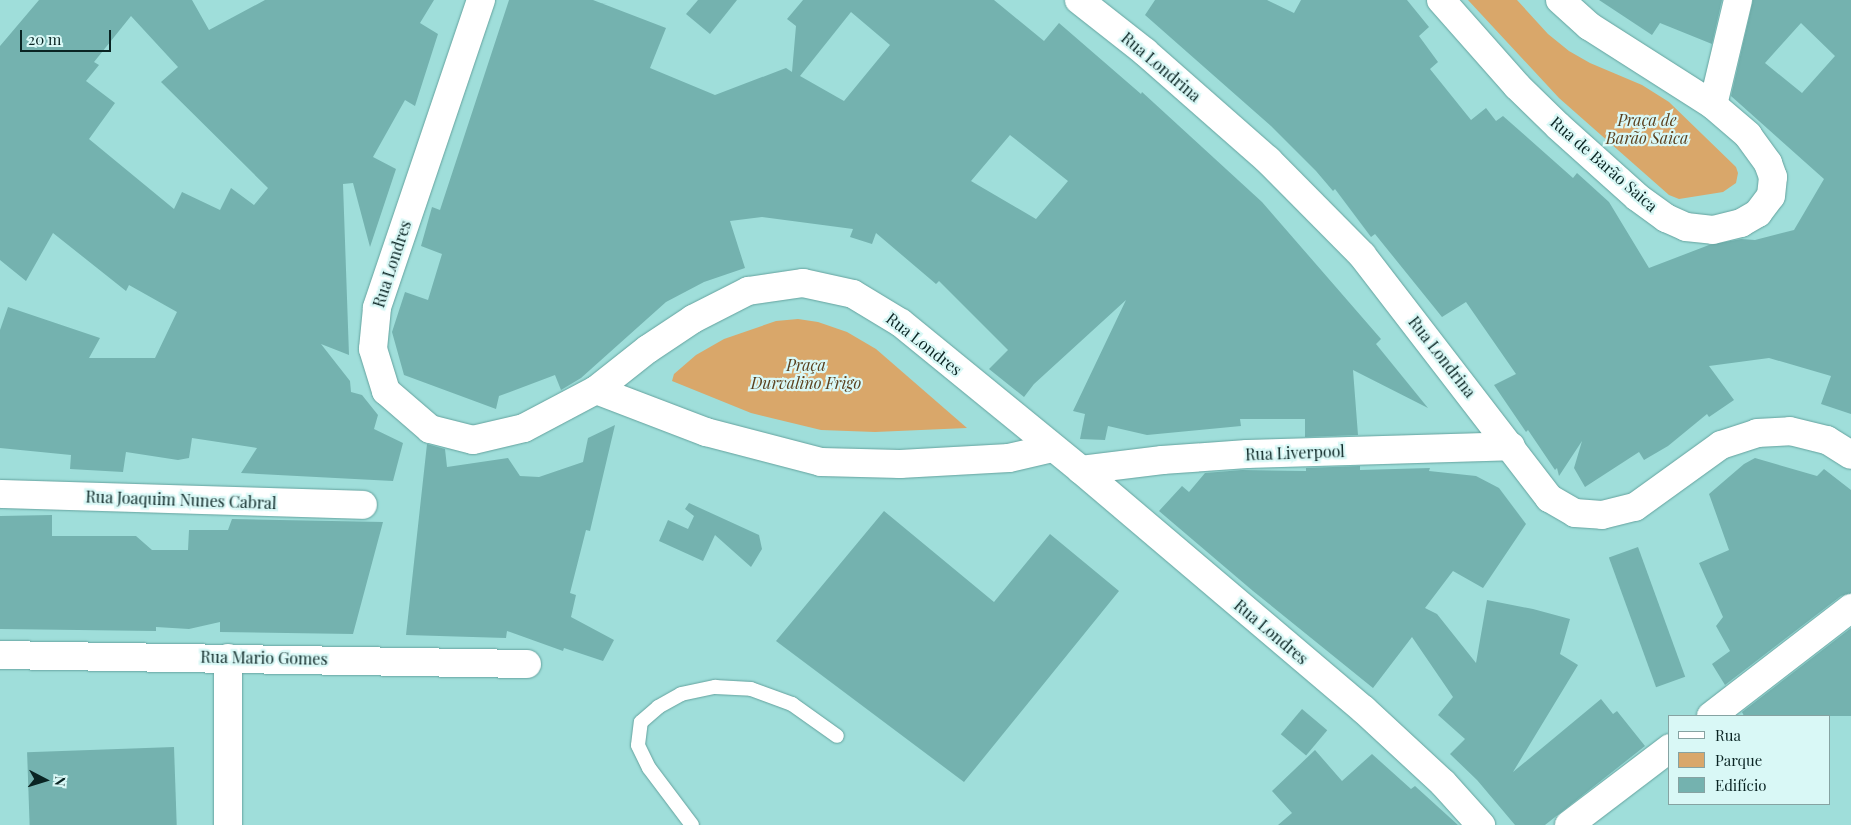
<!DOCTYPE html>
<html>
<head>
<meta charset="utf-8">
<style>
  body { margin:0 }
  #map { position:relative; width:1851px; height:825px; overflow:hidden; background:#9fdeda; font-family:"Playfair Display",serif }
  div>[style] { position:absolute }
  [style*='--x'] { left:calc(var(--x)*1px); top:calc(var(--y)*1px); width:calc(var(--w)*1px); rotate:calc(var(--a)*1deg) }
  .green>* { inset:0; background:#d9a76a }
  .building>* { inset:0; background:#74b2af; transform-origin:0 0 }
  .roads { filter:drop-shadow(0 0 1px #64a29e) drop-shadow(0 0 1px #64a29e) }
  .service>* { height:14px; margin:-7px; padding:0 7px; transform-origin:7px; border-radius:7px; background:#fff }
  .minor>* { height:28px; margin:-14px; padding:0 14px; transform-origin:14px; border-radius:14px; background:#fff }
  .tertiary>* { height:28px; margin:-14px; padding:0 14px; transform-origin:14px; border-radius:14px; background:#fff }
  span { translate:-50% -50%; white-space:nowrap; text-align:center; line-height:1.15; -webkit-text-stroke:4.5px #d9f8f6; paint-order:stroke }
  .street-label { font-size:16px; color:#0a2423 }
  .park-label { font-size:16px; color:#5a401e; font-style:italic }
  .legend { position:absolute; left:1668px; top:715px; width:162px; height:90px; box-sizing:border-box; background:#d9f8f6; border:1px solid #86a3a2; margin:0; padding:6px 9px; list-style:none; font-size:15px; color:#0a2423 }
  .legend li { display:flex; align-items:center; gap:10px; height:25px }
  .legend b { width:25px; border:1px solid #86a3a2 }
  .north { position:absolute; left:20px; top:755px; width:50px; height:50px; -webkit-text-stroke:4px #d9f8f6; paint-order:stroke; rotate:95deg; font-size:14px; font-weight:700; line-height:20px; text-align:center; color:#0a2423 }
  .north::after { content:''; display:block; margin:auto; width:18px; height:22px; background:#0a2423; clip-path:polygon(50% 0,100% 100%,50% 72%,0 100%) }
  .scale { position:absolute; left:20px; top:30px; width:91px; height:22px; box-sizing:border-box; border:2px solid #0a2423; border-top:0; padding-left:6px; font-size:15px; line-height:18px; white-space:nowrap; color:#0a2423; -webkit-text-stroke:4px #d9f8f6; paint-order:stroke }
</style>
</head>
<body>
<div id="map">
  <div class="green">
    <i style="clip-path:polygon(1468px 0,1517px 0,1548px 34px,1569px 51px,1590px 63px,1642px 85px,1669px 102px,1736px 167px,1738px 173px,1736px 183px,1723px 192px,1679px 199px,1669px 195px,1559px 98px)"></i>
    <i style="clip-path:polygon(798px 319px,818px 322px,847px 332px,876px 349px,967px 428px,875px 432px,821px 430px,751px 413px,672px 381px,674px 374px,696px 355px,724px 339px,776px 321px)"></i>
  </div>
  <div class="building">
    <i style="clip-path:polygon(evenodd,39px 0,192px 0,209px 30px,265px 0,434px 0,420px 23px,438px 34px,415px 106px,405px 100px,373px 157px,396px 169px,370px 247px,353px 183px,343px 184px,349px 355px,321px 344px,350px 381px,351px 392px,362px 395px,378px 415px,374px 429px,403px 443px,393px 481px,241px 473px,257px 448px,192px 438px,189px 458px,178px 460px,126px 452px,123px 472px,70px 469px,71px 455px,0 448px,0 330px,8px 307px,100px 338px,89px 358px,155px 358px,177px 312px,129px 285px,126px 291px,53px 233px,26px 281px,0 260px,0 46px,39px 0,131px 16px,178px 67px,161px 82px,268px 188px,254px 205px,231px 188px,220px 210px,182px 192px,174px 209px,89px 139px,115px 103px,86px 81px,99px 65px,94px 62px,131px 16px)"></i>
    <i style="clip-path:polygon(evenodd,509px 0,593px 0,666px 28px,650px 68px,715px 95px,786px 68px,792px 72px,796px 26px,787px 19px,803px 0,994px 0,1044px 41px,1059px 23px,1141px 94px,1142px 92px,1262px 202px,1381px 339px,1376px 344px,1428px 408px,1353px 370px,1358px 435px,1305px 437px,1305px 419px,1240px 419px,1241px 426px,1147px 435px,1108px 426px,1105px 440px,1080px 439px,1085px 414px,1073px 411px,1126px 300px,1034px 384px,1024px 397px,989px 369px,1008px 350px,939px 281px,936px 284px,876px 233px,872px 244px,850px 237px,853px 229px,762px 217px,730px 221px,745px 268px,704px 282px,666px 302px,581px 378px,561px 390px,555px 375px,499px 396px,496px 409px,404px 375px,392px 332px,405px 292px,428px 300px,442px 254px,421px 246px,432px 207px,440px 210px,509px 0,851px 12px,890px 45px,844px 101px,800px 76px,851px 12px,509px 0,1010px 135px,1068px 181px,1036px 219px,971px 181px,1010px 135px)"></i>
    <i style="clip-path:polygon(698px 0,737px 0,710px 34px,686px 14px)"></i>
    <i style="clip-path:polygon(evenodd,1155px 0,1267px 0,1294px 13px,1301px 0,1407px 0,1429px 27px,1419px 36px,1438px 62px,1430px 69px,1471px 120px,1486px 108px,1496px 121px,1503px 116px,1573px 178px,1577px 173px,1609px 202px,1649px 268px,1709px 245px,1741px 239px,1755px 240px,1794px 230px,1824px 179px,1731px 96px,1753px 0,1851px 0,1851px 414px,1821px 404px,1831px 376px,1769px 358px,1709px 366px,1734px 400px,1709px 417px,1707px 414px,1668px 446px,1644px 460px,1639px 452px,1585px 487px,1574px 468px,1582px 441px,1559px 476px,1557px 468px,1555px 470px,1528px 430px,1526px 432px,1494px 385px,1516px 374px,1466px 302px,1442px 317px,1375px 234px,1371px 237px,1335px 189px,1333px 191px,1316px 171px,1271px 126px,1145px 15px,1155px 0,1801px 23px,1835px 56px,1802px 93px,1765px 63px,1801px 23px)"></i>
    <i style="clip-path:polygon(1599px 0,1722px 0,1712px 44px,1660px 23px,1652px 35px)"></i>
    <i style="clip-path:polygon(615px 425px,590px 531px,586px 530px,570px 593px,576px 595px,571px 617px,614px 640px,603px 661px,564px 648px,563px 651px,507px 631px,506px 638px,406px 635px,427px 444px,445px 449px,447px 467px,508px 458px,520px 476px,539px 477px,583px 462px,588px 438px)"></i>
    <i style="clip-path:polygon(1755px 458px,1817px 476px,1824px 469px,1851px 490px,1851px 593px,1841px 596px,1725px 685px,1712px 664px,1730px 651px,1716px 626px,1723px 617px,1699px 563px,1729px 550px,1709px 494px,1744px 464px)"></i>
    <i style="clip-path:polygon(1360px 466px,1360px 470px,1430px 468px,1429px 471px,1476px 476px,1499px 488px,1526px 524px,1483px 588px,1453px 571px,1425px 608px,1437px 614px,1476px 663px,1487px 600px,1533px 609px,1570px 619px,1560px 654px,1578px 665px,1513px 772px,1601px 699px,1613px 714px,1617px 711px,1645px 746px,1545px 825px,1515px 825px,1477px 780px,1450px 754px,1465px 739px,1438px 715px,1453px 697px,1412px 637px,1373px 688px,1253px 591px,1159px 511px,1182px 486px,1189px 492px,1205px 473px,1242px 470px,1306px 471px,1306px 468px)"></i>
    <i style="clip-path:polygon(689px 503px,759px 535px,762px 549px,751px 567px,715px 535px,703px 561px,659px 541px,668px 520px,688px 529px,694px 516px,685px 509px)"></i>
    <i style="clip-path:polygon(884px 511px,994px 602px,1050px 534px,1119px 591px,964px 782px,776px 641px)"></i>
    <i style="clip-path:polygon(52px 515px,52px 536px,136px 536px,152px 550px,188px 550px,189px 530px,228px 530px,232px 519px,383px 522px,353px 634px,220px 632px,220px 622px,189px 629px,156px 627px,156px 631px,0 629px,0 516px)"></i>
    <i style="left:1638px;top:547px;width:138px;height:31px;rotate:70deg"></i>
    <i style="clip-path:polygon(1851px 628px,1851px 716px,1744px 716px,1742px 712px)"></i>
    <i style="left:1302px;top:709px;width:33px;height:33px;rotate:40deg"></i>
    <i style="left:174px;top:747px;width:78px;height:147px;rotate:88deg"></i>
    <i style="clip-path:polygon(1315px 750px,1342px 781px,1372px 754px,1411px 789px,1415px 786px,1458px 825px,1278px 825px,1292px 813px,1272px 791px)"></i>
  </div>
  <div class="roads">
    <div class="service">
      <i style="--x:692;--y:825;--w:71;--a:-127"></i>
      <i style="--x:649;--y:768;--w:25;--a:-116"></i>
      <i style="--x:638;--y:745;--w:23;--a:-83"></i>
      <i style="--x:641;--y:722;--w:23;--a:-41"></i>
      <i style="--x:658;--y:707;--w:26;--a:-29"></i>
      <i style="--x:681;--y:694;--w:35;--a:-12"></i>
      <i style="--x:715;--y:687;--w:36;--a:3"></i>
      <i style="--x:751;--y:689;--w:44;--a:20.1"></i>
      <i style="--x:792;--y:704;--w:55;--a:35.4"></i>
    </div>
    <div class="minor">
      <i style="--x:481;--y:0;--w:325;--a:108.7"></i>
      <i style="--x:377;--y:308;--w:41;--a:95.6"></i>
      <i style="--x:373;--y:349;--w:44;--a:72.8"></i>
      <i style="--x:386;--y:391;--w:58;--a:40.8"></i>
      <i style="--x:430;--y:429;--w:44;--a:14.3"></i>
      <i style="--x:473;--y:440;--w:52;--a:-13.2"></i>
      <i style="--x:524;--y:428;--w:81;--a:-27.8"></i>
      <i style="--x:596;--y:390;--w:66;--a:-38.3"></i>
      <i style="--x:648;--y:349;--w:54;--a:-33.7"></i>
      <i style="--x:693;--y:319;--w:62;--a:-27"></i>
      <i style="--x:748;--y:291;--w:56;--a:-8.3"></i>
      <i style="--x:803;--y:283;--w:51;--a:12.4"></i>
      <i style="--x:853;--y:294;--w:56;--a:31.1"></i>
      <i style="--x:901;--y:323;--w:232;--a:39.2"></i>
      <i style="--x:1081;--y:470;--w:370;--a:40.3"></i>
      <i style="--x:1363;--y:709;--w:109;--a:42.8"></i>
      <i style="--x:1443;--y:783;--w:57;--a:47.9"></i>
      <i style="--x:1441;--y:0;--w:115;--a:48.5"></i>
      <i style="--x:1517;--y:86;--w:57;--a:44.3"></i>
      <i style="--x:1558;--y:126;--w:106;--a:41.9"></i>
      <i style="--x:1637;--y:197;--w:36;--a:36"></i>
      <i style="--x:1666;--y:218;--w:22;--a:24"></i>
      <i style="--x:1686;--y:227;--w:27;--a:6"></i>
      <i style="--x:1713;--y:230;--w:29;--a:-14"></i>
      <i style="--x:1741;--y:223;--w:20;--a:-30"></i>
      <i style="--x:1758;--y:213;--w:21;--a:-53"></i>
      <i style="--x:1771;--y:196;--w:19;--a:-84"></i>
      <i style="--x:1773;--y:177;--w:15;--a:-110"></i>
      <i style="--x:1768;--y:163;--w:34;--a:-126"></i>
      <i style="--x:1748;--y:135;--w:46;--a:-139.4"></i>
      <i style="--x:1713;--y:105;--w:147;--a:-147.5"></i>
      <i style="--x:1589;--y:26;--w:39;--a:-138"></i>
      <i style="--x:1713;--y:105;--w:108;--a:-76.6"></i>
      <i style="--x:596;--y:390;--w:118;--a:20.9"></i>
      <i style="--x:706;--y:432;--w:119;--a:14.6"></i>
      <i style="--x:821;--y:462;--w:79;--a:1.5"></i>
      <i style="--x:900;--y:464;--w:109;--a:-3.2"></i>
      <i style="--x:1009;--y:458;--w:44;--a:-13.1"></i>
      <i style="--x:1081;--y:470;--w:82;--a:-7"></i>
      <i style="--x:1162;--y:460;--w:85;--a:-4"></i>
      <i style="--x:1247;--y:454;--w:264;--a:-1.7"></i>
      <i style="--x:0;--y:494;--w:363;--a:1.7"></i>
      <i style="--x:0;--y:655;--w:527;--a:0.98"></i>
      <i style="--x:228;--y:658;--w:167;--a:90"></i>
      <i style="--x:1711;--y:716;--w:177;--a:-37.6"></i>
      <i style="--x:1569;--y:825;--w:127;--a:-37.3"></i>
    </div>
    <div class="tertiary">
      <i style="--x:1079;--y:0;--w:84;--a:38.2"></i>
      <i style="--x:1145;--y:52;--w:164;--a:41.3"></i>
      <i style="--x:1268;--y:160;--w:134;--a:45.3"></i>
      <i style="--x:1362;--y:255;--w:307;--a:52.4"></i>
      <i style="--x:1549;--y:498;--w:30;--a:30"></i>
      <i style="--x:1575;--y:513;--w:27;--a:4"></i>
      <i style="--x:1602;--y:515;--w:34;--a:-14"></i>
      <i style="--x:1635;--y:507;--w:106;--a:-35.8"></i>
      <i style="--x:1721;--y:445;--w:38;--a:-18"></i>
      <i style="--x:1757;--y:433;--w:33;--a:-3"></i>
      <i style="--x:1790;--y:431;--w:38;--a:14"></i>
      <i style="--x:1827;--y:440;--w:28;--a:32"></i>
    </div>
  </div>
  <div class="street-label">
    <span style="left:1161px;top:67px;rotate:40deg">Rua Londrina</span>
    <span style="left:1604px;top:164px;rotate:41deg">Rua de Barão Saica</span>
    <span style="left:392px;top:264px;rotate:-72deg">Rua Londres</span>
    <span style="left:924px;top:344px;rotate:38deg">Rua Londres</span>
    <span style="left:1442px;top:357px;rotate:52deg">Rua Londrina</span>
    <span style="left:1295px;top:453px;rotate:-2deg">Rua Liverpool</span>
    <span style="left:181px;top:500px;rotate:2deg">Rua Joaquim Nunes Cabral</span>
    <span style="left:1271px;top:632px;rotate:40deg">Rua Londres</span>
    <span style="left:264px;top:658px;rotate:1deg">Rua Mario Gomes</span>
  </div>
  <div class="park-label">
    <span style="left:1647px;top:129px">Praça de<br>Barão Saica</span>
    <span style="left:806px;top:374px">Praça<br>Durvalino Frigo</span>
  </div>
  <ul class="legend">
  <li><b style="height:6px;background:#fff"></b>Rua</li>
  <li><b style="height:14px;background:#d9a76a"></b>Parque</li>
  <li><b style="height:14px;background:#74b2af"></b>Edifício</li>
  </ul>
  <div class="north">N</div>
  <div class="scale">20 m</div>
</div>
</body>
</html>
